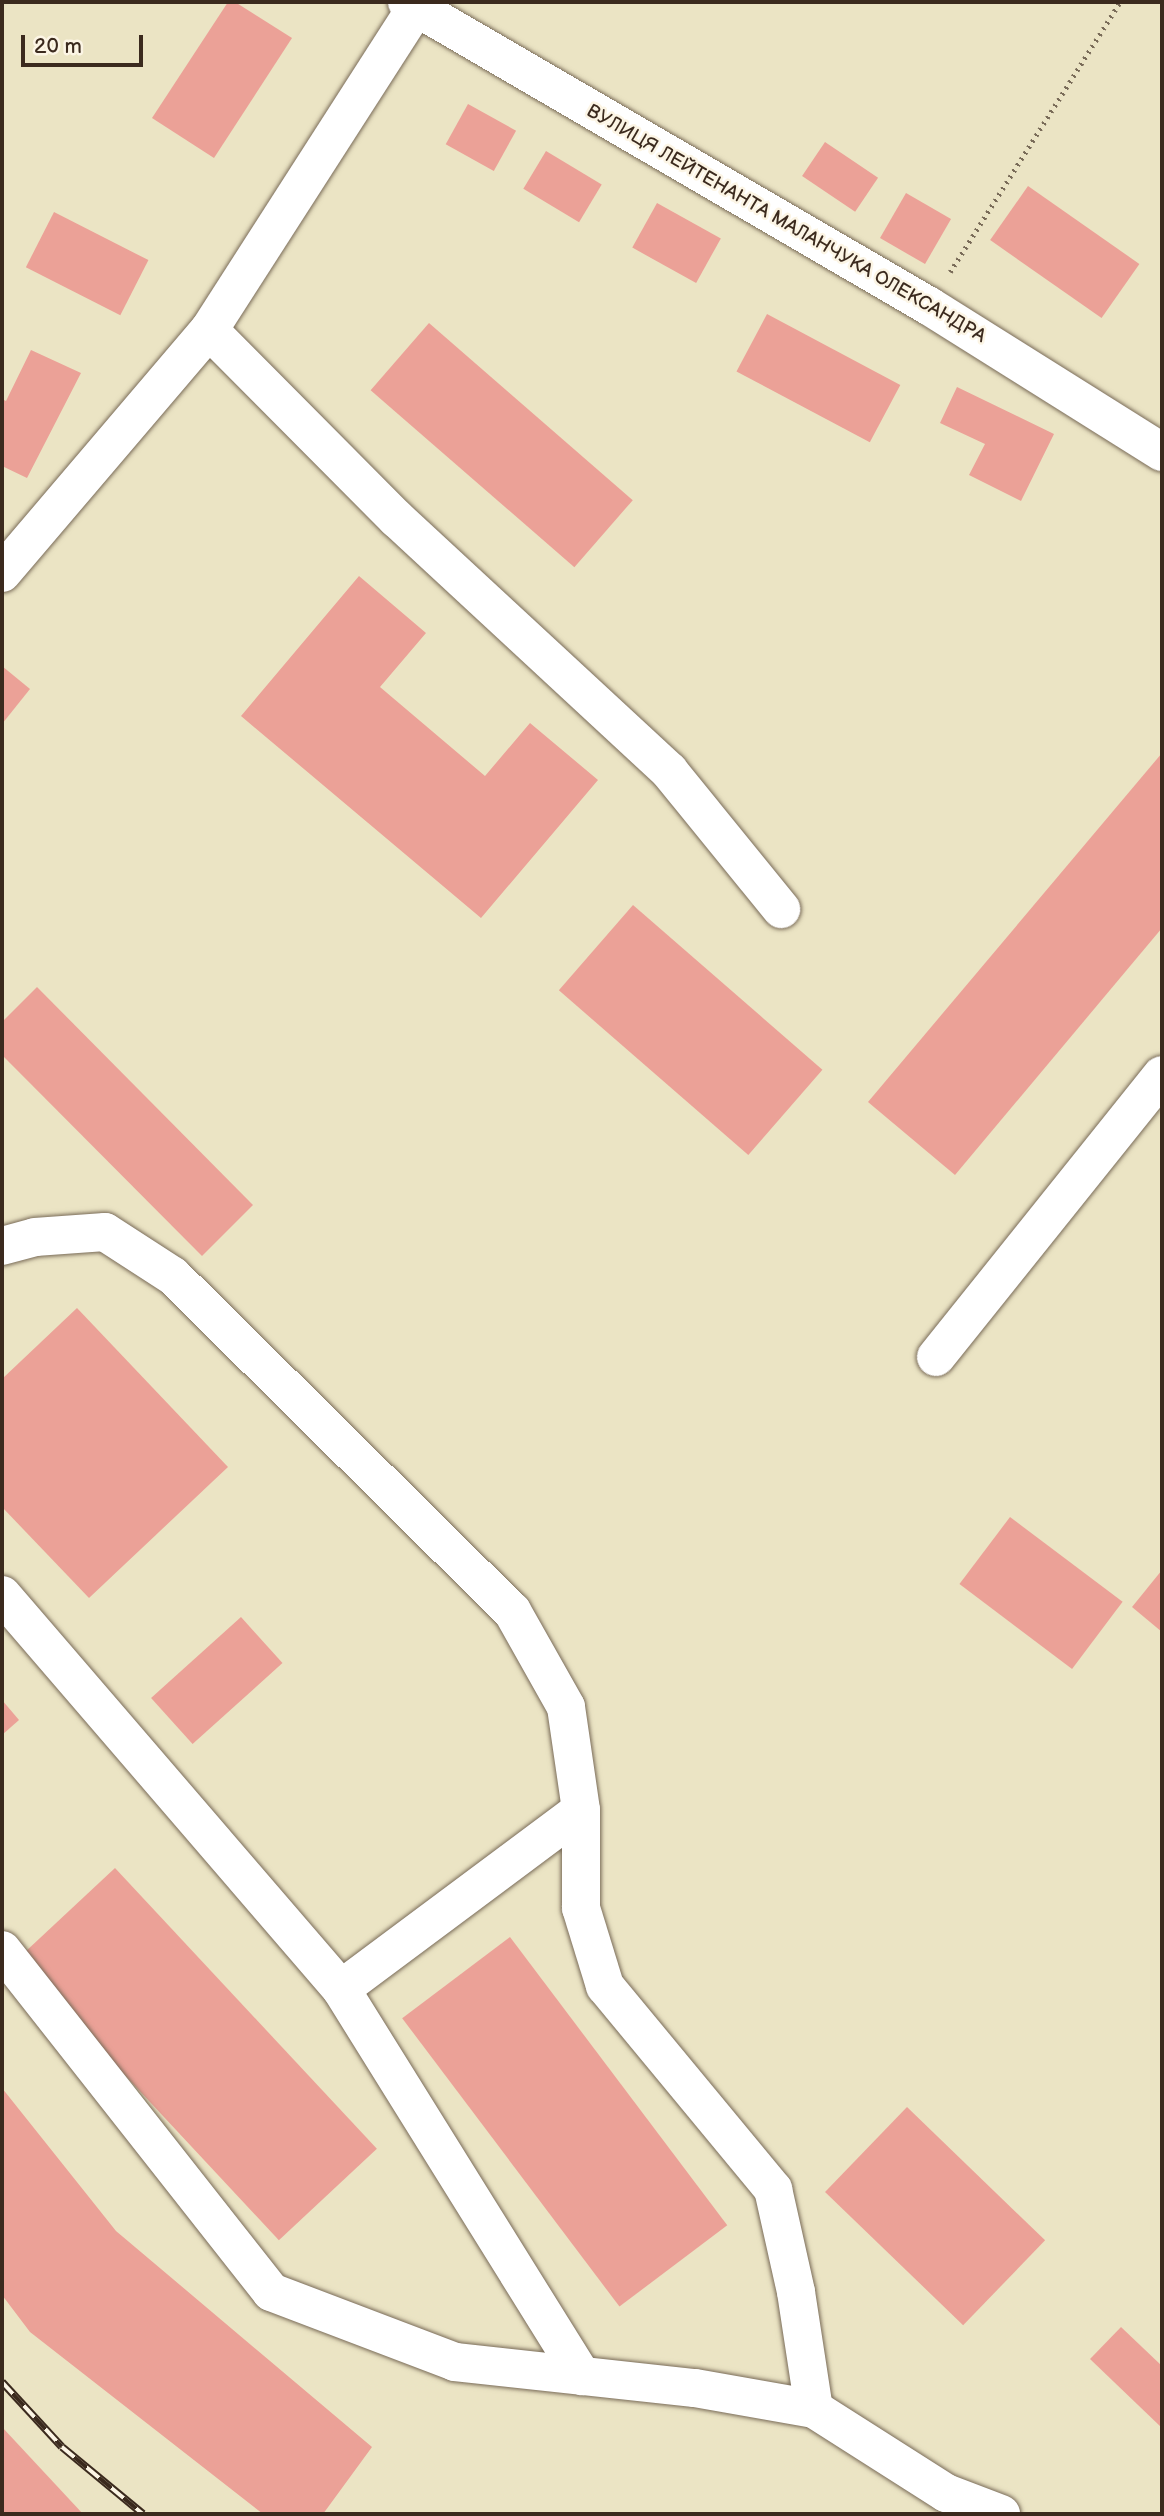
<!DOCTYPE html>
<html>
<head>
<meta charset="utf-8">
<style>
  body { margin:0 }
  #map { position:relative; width:1164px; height:2516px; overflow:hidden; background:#ebe4c4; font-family:"Balsamiq Sans",sans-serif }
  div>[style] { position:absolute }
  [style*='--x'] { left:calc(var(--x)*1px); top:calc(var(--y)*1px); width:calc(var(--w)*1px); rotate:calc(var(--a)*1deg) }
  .building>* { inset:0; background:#eba197; transform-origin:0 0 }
  .path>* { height:4.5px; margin-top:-2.25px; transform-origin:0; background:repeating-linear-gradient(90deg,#796b58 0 2px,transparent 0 7px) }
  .roads { filter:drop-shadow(0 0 2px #796b58) drop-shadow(0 0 2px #796b58) }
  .minor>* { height:38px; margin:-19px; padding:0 19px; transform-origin:19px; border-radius:19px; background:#fff }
  .rail>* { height:8px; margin-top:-4px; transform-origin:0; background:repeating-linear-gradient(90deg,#fcf5e5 0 16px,#3b2a1e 0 32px); box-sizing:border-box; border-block:2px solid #3b2a1e }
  span { translate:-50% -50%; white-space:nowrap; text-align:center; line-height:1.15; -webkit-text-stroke:5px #fcf5e5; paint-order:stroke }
  .street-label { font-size:19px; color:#3b2a1e }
  .frame { position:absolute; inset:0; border:4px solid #3b2a1e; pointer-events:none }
  .scale { position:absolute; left:21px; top:35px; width:122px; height:32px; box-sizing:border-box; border:4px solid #3b2a1e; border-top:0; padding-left:9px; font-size:21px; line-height:24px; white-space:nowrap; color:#3b2a1e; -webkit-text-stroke:5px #fcf5e5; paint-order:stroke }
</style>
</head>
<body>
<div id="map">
  <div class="building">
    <i style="clip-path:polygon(228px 2px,235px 2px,292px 38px,214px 158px,152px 118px)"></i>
    <i style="left:468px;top:104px;width:55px;height:46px;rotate:29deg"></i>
    <i style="left:825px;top:142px;width:64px;height:41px;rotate:34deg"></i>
    <i style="left:546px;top:151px;width:65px;height:44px;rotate:31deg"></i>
    <i style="left:1028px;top:186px;width:136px;height:66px;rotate:35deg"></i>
    <i style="left:906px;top:193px;width:52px;height:52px;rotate:30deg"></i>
    <i style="left:657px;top:203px;width:73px;height:51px;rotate:29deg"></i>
    <i style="left:54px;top:212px;width:106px;height:62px;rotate:27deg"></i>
    <i style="left:767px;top:314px;width:151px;height:65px;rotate:28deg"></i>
    <i style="left:429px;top:323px;width:270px;height:89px;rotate:41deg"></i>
    <i style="clip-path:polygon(31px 350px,81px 373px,27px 478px,2px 466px,2px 399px,6px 401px)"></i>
    <i style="clip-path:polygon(957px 387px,1054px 434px,1021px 501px,969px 475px,985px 444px,940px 423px)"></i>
    <i style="clip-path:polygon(359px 576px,426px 633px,380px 687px,485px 776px,530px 723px,598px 780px,481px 918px,241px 716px)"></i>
    <i style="clip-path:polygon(2px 666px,30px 689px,2px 724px)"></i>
    <i style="clip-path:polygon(1162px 753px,1162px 928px,955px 1175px,868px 1102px)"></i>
    <i style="left:633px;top:905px;width:251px;height:113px;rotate:41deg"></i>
    <i style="clip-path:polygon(37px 987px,253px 1205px,202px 1256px,2px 1055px,2px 1022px)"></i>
    <i style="clip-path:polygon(77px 1308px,228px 1467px,89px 1598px,2px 1507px,2px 1379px)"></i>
    <i style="left:1010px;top:1517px;width:141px;height:84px;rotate:37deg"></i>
    <i style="clip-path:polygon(1162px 1570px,1162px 1632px,1132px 1607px)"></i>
    <i style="left:241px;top:1617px;width:62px;height:121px;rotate:48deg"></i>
    <i style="clip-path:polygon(2px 1700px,19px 1720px,2px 1735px)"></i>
    <i style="left:115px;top:1868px;width:384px;height:134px;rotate:47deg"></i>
    <i style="left:510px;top:1937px;width:361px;height:135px;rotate:53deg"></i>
    <i style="clip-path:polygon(2px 2088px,116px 2231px,372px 2447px,323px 2514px,263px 2514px,30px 2332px,2px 2295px)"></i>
    <i style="left:907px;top:2107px;width:192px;height:118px;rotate:44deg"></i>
    <i style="clip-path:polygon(1121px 2327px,1162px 2366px,1162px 2428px,1090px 2359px)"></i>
    <i style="clip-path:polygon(2px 2427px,83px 2514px,2px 2514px)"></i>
  </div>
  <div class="path">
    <i style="--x:950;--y:272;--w:319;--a:-57.8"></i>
  </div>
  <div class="roads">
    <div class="minor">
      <i style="--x:407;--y:2;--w:604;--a:30.22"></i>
      <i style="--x:929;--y:306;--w:275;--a:32.1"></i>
      <i style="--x:209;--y:330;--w:267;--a:45.2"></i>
      <i style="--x:397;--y:519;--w:371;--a:42.8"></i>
      <i style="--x:669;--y:771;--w:178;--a:50.9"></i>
      <i style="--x:2;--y:573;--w:319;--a:-49.6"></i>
      <i style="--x:209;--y:330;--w:384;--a:-57.3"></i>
      <i style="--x:2;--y:1246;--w:34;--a:-15"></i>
      <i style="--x:35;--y:1237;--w:70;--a:-4.1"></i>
      <i style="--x:105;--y:1232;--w:81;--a:32.9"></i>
      <i style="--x:173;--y:1276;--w:477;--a:44.7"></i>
      <i style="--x:512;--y:1611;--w:110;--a:60.6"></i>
      <i style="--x:566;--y:1707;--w:104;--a:81.7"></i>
      <i style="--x:581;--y:1810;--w:98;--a:90"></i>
      <i style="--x:581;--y:1908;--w:82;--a:72.9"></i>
      <i style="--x:605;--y:1986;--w:264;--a:50.4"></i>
      <i style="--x:773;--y:2189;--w:106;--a:77.4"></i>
      <i style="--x:796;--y:2292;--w:118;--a:81.3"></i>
      <i style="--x:814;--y:2409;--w:156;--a:32.5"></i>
      <i style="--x:946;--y:2493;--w:59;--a:20.9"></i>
      <i style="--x:936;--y:1357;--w:361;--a:-51.3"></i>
      <i style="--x:2;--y:1595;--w:520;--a:49.29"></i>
      <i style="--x:341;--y:1989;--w:456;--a:58.1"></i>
      <i style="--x:2;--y:1950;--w:435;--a:51.8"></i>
      <i style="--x:271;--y:2292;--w:197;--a:20.8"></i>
      <i style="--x:455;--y:2362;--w:241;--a:6.2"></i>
      <i style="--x:695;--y:2388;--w:121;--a:10"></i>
      <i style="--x:341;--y:1989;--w:299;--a:-36.7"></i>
    </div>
  </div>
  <div class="rail">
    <i style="--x:2;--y:2382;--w:88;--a:47.3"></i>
    <i style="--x:62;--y:2447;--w:105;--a:39.6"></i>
  </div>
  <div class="street-label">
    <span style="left:786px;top:224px;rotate:30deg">ВУЛИЦЯ ЛЕЙТЕНАНТА МАЛАНЧУКА ОЛЕКСАНДРА</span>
  </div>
  <div class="frame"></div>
  <div class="scale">20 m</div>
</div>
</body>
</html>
